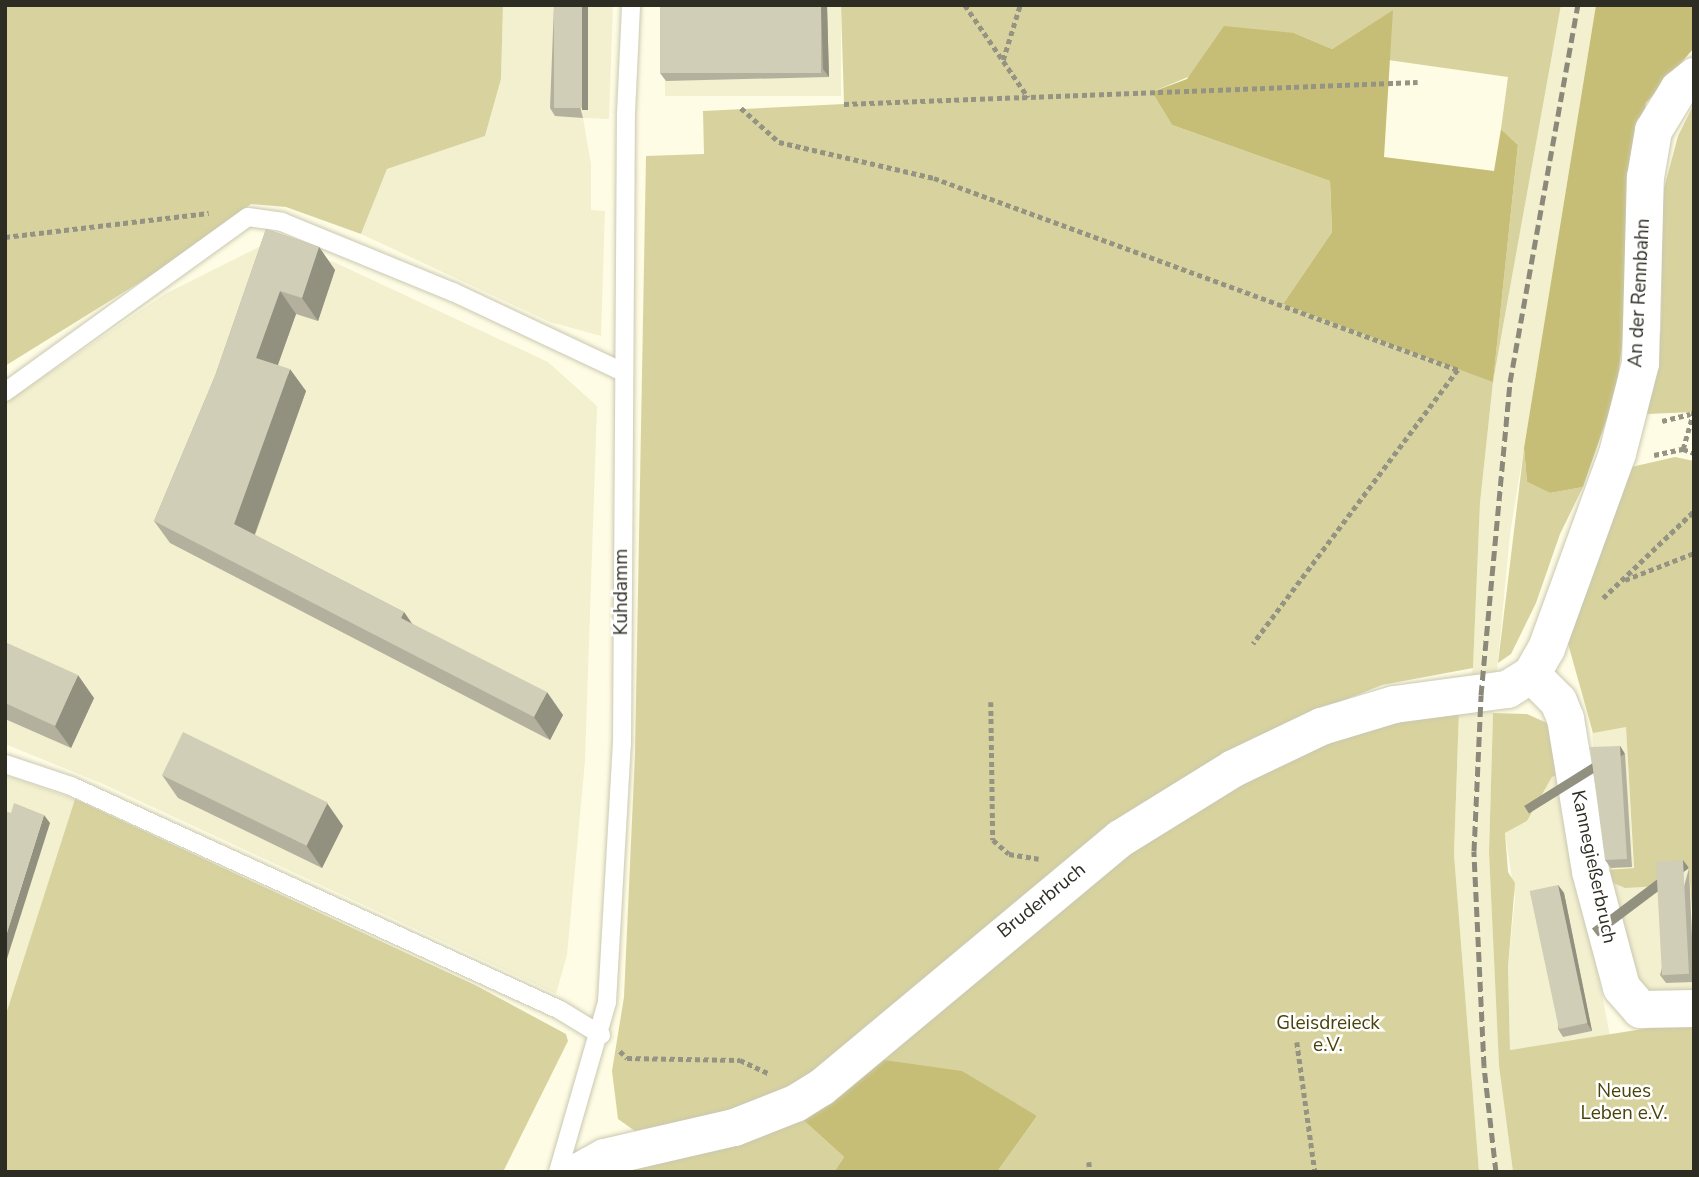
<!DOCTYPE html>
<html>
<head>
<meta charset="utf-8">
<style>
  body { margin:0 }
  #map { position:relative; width:1699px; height:1177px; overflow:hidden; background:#fefce4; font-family:"Nunito Sans",sans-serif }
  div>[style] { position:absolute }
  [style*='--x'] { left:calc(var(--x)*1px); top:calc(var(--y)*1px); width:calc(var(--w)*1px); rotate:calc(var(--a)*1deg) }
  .built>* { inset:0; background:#f3f0d0; transform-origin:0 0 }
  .green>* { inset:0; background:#d8d39e }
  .forest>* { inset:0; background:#c6be76 }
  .path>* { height:4.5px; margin-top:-2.25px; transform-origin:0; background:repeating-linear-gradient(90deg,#959483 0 5px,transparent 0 8.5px) }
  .roads { filter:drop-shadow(0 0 2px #cac8b0) drop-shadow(0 0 2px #cac8b0) }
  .lane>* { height:18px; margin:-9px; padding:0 9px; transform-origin:9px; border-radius:9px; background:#fff }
  .street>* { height:37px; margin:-18.5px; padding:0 18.5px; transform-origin:18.5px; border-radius:18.5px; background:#fff }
  .rail>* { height:5px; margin-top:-2.5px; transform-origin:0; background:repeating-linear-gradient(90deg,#8b897a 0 10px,transparent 0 15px) }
  .wall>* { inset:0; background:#b3b19d }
  .shaded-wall>* { inset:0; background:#92907f; transform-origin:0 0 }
  .building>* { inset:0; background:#d0ceb6; transform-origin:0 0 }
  span { translate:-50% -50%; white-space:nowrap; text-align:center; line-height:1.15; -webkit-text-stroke:5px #fff; paint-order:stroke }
  .street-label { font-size:19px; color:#2e2d24 }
  .park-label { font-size:19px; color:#494309 }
  .frame { position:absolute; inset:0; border:7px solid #2e2d24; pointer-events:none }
</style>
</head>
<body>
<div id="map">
  <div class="built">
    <i style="clip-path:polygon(503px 5px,613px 5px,609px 119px,583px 118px,591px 164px,591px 210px,605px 211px,601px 336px,550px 322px,361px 234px,387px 169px,485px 136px,501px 79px)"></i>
    <i style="left:665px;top:5px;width:176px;height:91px"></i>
    <i style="clip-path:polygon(1561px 5px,1596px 5px,1510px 534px,1493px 713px,1489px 853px,1499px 1066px,1513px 1172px,1479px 1172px,1454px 854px,1459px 711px,1473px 668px,1480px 503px,1493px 382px)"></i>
    <i style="clip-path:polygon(273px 240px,336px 263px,548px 362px,597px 406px,585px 761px,567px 955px,556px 994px,103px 784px,5px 744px,5px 403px,165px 294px)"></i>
    <i style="left:1626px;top:726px;width:142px;height:34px;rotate:87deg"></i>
    <i style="clip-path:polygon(1560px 774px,1610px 1036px,1510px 1050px,1508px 967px,1515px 898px,1505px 833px,1527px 821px,1552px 777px)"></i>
    <i style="clip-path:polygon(5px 775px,75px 799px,5px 1017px)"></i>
    <i style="clip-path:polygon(1659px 867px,1690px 867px,1694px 995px,1655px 997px,1641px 988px,1604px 882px)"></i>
  </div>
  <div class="green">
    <i style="clip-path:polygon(5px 5px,503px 5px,501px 79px,485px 136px,387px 169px,361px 234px,286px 207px,251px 204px,166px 266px,5px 366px)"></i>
    <i style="clip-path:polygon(evenodd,841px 5px,1561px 5px,1493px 382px,1480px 503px,1473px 668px,1382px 685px,1317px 711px,784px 1094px,732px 1111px,635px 1131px,618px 1119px,612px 1071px,624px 997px,635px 754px,646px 156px,704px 154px,703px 111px,844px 104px,841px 5px,1392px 11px,1388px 60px,1508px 77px,1501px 129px,1518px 145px,1493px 381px,1283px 304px,1332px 232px,1330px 181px,1172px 125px,1152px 92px,1294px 33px,1332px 49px,1392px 11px)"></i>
    <i style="clip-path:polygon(1694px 104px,1694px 412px,1647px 414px,1661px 329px,1663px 192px,1678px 136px)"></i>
    <i style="clip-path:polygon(1524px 448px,1527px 482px,1550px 493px,1583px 487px,1560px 534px,1536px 603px,1511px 654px,1498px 663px)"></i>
    <i style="clip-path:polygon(1675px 457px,1694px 461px,1694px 940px,1689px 867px,1660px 868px,1660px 886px,1625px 888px,1609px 881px,1605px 870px,1634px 868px,1626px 727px,1593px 733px,1567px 640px,1627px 468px)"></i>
    <i style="clip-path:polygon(1459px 711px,1454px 854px,1479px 1172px,997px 1172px,1037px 1116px,877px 1059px,1095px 876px,1240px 779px,1325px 737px,1397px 715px)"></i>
    <i style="clip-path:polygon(1493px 713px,1527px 714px,1547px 723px,1560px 774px,1552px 777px,1527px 821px,1505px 833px,1508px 872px,1515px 883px,1508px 967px,1510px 1050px,1694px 1021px,1694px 1172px,1513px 1172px,1499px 1066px,1489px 853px)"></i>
    <i style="clip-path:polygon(75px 799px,475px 985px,566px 1034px,568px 1041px,503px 1172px,5px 1172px,5px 1017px)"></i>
    <i style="clip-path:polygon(801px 1118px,844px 1157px,834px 1172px,608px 1172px)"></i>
  </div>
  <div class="forest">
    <i style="clip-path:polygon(1596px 5px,1694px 5px,1694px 48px,1646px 103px,1632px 173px,1627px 307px,1616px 392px,1583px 487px,1550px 493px,1527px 482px,1524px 448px)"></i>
    <i style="clip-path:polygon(1393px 10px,1384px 157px,1494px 171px,1501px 129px,1518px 145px,1493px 382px,1283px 304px,1332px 232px,1330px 181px,1172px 125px,1152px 92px,1187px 79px,1224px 26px,1294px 33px,1332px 49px)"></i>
    <i style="clip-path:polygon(877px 1059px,962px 1071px,1037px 1116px,997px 1172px,834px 1172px,844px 1157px,801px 1118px)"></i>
  </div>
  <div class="path">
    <i style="--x:965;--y:5;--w:112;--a:55.6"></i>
    <i style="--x:1003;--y:60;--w:58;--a:-72.8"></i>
    <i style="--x:844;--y:104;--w:574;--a:-2.19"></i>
    <i style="--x:741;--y:108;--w:51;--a:41.8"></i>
    <i style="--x:779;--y:142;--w:159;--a:13.1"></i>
    <i style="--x:934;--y:178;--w:558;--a:20.12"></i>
    <i style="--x:1458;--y:370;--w:342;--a:126.8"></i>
    <i style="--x:5;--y:237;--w:205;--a:-6.7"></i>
    <i style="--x:1662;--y:421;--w:29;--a:-14"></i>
    <i style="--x:1683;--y:449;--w:41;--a:-74.2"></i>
    <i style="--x:1654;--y:455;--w:30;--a:-12"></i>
    <i style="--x:1683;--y:449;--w:12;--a:20"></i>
    <i style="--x:1625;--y:580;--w:74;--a:-21.4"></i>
    <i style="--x:1603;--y:598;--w:126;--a:-43.7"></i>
    <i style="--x:991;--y:702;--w:138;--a:89.2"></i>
    <i style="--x:993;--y:840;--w:21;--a:41"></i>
    <i style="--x:1009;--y:854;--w:30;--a:9"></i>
    <i style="--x:1297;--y:1042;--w:131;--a:82.1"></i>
    <i style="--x:620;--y:1051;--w:10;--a:45"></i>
    <i style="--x:627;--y:1058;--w:113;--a:1"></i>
    <i style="--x:740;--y:1060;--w:33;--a:25"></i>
    <i style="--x:1089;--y:1162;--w:10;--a:84"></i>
  </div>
  <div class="roads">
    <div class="lane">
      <i style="--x:5;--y:392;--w:299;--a:-35.8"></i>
      <i style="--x:248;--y:217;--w:34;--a:8"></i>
      <i style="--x:282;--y:222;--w:185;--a:22.3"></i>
      <i style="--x:453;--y:292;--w:188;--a:25.2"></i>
      <i style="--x:5;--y:764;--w:70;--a:18.4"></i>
      <i style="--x:71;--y:786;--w:538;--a:24.61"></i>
      <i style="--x:560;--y:1010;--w:48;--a:31.4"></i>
      <i style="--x:558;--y:1172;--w:177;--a:-73.9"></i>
      <i style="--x:607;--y:1002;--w:258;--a:-86.7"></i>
      <i style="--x:622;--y:744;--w:631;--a:-89.64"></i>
      <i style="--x:626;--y:113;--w:108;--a:-87.3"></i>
    </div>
    <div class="street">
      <i style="--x:1531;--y:674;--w:38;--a:45"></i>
      <i style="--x:1558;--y:701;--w:18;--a:68"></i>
      <i style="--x:1565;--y:718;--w:155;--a:80.7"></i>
      <i style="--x:1590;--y:871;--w:120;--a:75"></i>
      <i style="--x:1621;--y:987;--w:29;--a:49"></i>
      <i style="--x:1640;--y:1009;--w:54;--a:-1.1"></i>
      <i style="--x:577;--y:1172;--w:31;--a:-29"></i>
      <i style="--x:604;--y:1157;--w:133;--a:-13"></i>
      <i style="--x:734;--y:1127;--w:66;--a:-21.5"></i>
      <i style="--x:795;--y:1103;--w:31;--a:-32"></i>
      <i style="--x:821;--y:1087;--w:389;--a:-39.8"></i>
      <i style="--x:1120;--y:838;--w:133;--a:-31.8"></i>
      <i style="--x:1233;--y:768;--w:98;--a:-25.5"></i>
      <i style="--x:1321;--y:726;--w:76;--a:-16.8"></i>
      <i style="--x:1394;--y:704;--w:114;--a:-7.6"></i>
      <i style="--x:1507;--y:689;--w:28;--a:-32"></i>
      <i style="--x:1531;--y:674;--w:30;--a:-60"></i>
      <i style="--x:1546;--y:648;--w:208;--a:-70"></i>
      <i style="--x:1617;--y:453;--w:93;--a:-75.7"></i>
      <i style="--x:1640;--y:363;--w:186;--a:-88.5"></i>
      <i style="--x:1645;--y:177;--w:48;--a:-80.3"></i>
      <i style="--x:1653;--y:130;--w:48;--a:-58.6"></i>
      <i style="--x:1678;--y:89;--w:21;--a:-39"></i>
    </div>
  </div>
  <div class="rail">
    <i style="--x:1496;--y:1172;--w:107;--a:-96.5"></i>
    <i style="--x:1484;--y:1066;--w:215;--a:-92.7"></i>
    <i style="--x:1474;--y:851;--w:156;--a:-87.4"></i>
    <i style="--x:1481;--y:695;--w:314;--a:-84.7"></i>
    <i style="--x:1510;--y:382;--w:383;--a:-79.8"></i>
  </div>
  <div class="wall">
    <i style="clip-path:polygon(554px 5px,583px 118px,555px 116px,550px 108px)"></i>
    <i style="clip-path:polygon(660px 5px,827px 5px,829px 77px,666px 81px,660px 73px)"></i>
    <i style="clip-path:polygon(266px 229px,319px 247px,335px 270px,318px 321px,296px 314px,278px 365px,306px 391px,255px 535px,404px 612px,411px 623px,563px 715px,550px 740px,170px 543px,154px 521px,215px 376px)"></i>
    <i style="clip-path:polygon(5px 642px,94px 698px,71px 748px,5px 719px)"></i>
    <i style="clip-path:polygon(1620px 746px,1625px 754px,1632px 867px,1611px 868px,1605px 860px)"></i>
    <i style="clip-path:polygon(162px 775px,343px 826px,322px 868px,178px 798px)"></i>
    <i style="clip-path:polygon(1689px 868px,1694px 982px,1666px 983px,1660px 975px)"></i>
    <i style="clip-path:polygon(1558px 885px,1564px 893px,1592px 1031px,1563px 1037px,1558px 1029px)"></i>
  </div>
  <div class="shaded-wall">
    <i style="left:582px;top:5px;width:6px;height:105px"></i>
    <i style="clip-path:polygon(821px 5px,827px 5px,829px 77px,823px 69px)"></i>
    <i style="clip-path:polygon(319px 247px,335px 270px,318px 321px,302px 298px)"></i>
    <i style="clip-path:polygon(280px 291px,296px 314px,272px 381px,256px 358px)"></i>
    <i style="clip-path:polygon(290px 369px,306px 391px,250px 547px,234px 524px)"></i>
    <i style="clip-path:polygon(404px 612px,420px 635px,401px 618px)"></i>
    <i style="clip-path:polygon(78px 675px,94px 698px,71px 748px,55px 726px)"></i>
    <i style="clip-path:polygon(547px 692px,563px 715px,550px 740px,534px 717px)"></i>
    <i style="left:1620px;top:746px;width:9px;height:113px;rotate:58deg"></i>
    <i style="clip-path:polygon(327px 803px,343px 826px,322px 868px,306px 845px)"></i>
    <i style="clip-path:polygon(44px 815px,50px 823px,5px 965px,5px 939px)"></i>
    <i style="left:1683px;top:860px;width:10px;height:114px;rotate:53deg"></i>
    <i style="clip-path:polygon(1558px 885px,1564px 893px,1592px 1031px,1587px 1023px)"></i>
  </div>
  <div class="building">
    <i style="left:554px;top:5px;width:28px;height:103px"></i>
    <i style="left:660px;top:5px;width:161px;height:68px"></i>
    <i style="clip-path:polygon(266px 229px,319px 247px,302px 298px,280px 291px,256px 358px,290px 369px,234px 524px,404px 612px,401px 618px,547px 692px,534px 717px,154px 521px,215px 376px)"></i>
    <i style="clip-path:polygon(5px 642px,78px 675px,55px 726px,5px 703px)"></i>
    <i style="left:183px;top:732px;width:161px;height:48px;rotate:26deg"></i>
    <i style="clip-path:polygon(1620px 746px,1627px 859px,1605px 860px,1590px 747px)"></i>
    <i style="clip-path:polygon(14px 803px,44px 815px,5px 939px,5px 811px,11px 813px)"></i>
    <i style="left:1683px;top:860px;width:114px;height:27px;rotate:87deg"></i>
    <i style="left:1558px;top:885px;width:141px;height:29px;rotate:78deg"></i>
  </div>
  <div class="street-label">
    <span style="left:1640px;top:293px;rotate:-87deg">An der Rennbahn</span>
    <span style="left:622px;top:592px;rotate:-90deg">Kuhdamm</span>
    <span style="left:1593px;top:867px;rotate:78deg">Kannegießerbruch</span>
    <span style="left:1042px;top:901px;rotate:-39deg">Bruderbruch</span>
  </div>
  <div class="park-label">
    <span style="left:1328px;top:1035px">Gleisdreieck<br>e.V.</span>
    <span style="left:1624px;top:1103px">Neues<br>Leben e.V.</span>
  </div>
  <div class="frame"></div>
</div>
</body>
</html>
